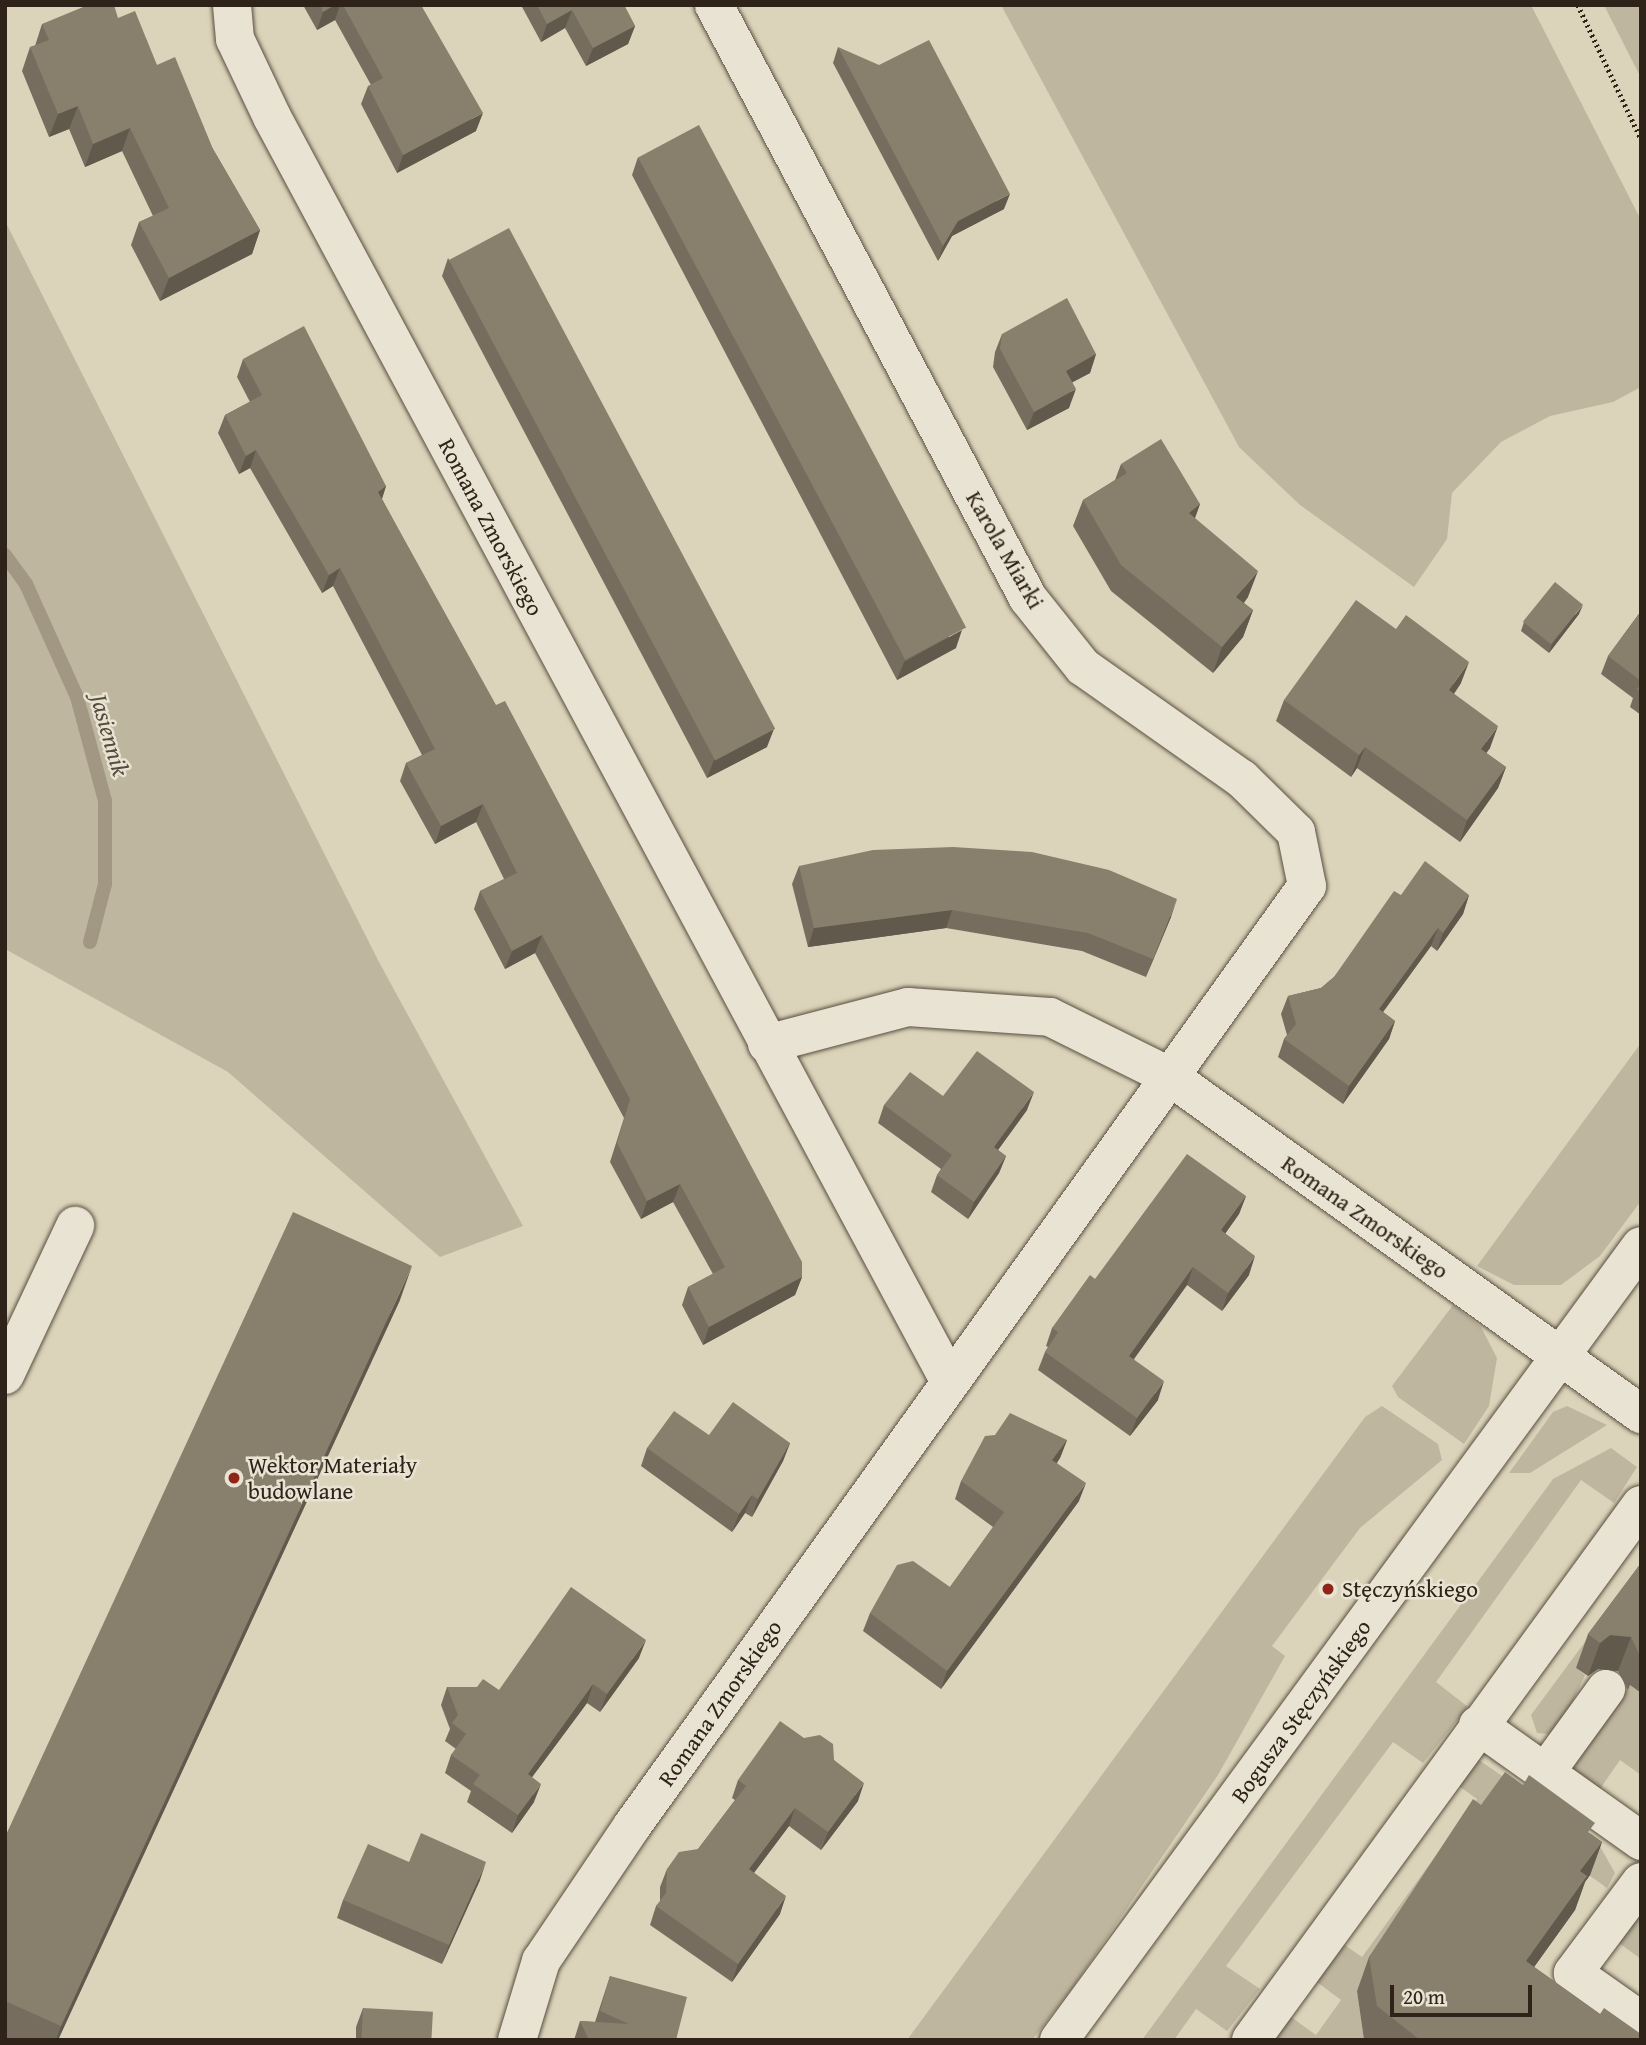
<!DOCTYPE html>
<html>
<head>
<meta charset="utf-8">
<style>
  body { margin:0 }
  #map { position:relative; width:1646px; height:2045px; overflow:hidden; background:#dcd4ba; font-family:"Gentium Book Plus",serif }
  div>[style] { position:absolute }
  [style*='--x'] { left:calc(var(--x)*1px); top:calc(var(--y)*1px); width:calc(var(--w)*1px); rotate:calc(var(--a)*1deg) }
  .green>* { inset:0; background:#bfb69f }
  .stream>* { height:14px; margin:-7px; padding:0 7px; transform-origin:7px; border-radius:7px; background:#a19783 }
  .path>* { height:4.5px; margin-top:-2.25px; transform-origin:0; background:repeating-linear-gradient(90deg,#2f2219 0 2px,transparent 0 5.5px) }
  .roads { filter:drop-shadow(0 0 2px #5a4e41) drop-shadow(0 0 2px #5a4e41) }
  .minor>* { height:38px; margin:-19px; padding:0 19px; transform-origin:19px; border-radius:19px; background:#e8e3d2 }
  .tertiary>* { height:38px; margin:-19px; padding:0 19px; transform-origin:19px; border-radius:19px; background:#e8e3d2 }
  .wall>* { inset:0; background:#766d5e }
  .shaded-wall>* { inset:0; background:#60594c }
  .building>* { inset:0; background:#897f6d; transform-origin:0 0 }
  .dots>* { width:19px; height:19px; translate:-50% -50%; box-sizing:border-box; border:4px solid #e8e3d2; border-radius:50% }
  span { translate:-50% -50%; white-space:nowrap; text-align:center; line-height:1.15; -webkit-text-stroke:5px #e8e3d2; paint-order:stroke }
  .street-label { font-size:23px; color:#2f2219 }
  .poi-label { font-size:23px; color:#2f2219 }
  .left { translate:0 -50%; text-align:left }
  .water-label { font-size:24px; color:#574b3e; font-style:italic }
  .frame { position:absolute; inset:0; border:7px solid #2f2219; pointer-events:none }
  .scale { position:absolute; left:1390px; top:1985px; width:142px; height:32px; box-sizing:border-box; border:4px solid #2f2219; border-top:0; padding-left:9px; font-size:21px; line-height:24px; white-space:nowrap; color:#2f2219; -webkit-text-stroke:5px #e8e3d2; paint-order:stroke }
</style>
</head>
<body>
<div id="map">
  <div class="green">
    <i style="clip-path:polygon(1001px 5px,1531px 5px,1641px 220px,1641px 387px,1613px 402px,1550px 416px,1501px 442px,1452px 493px,1447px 539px,1414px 587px,1300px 505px,1239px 447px)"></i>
    <i style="clip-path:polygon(1604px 5px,1641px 5px,1641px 78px,1608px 13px)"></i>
    <i style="clip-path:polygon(5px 221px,379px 962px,523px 1226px,440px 1257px,228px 1072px,5px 949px)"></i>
    <i style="clip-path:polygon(1641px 1043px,1641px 1201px,1600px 1256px,1561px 1285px,1514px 1285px,1477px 1266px)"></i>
    <i style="clip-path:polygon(1453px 1305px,1481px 1327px,1497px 1358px,1489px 1406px,1464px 1444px,1398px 1397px,1392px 1386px)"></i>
    <i style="clip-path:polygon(1382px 1406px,1438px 1444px,1442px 1460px,1360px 1528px,1272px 1646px,1285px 1656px,1218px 1775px,1073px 1987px,1032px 2040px,907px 2040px,1365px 1417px)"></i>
    <i style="clip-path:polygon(1567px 1406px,1607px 1425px,1530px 1473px,1509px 1473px,1553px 1412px)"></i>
    <i style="clip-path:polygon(1611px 1448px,1637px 1467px,1614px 1503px,1581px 1480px,1436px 1682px,1468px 1707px,1423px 1763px,1393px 1742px,1226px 1966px,1260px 1989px,1227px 2031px,1196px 2009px,1174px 2040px,1142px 2040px,1553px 1479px)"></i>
    <i style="clip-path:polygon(1641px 1566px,1576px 1668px,1585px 1675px,1566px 1716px,1549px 1734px,1537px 1733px,1531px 1715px)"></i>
    <i style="clip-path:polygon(1630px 1685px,1641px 1693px,1641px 1775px,1620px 1760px,1595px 1796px,1574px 1769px,1578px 1756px)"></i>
    <i style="clip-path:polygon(1476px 1758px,1597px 1841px,1615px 1873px,1607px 1888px,1576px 1866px,1357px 1990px,1364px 2040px,1267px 2040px,1284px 2012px,1316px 2035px,1341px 2000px,1310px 1977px,1336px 1939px,1362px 1957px,1477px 1799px,1452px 1781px)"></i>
    <i style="clip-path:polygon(1641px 1913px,1641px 1959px,1619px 1943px)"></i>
  </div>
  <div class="stream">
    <i style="--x:5;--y:555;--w:36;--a:54"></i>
    <i style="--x:26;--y:584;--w:124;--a:65.7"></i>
    <i style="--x:77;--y:697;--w:108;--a:74.9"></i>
    <i style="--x:105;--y:801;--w:83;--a:90"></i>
    <i style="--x:105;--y:884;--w:60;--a:104.5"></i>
  </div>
  <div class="path">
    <i style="--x:1578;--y:5;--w:148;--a:64.8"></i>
  </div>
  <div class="roads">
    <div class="minor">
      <i style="--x:232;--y:5;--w:34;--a:85"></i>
      <i style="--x:235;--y:39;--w:86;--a:64.6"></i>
      <i style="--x:272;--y:117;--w:1433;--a:61.81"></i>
      <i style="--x:767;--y:1044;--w:146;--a:-14.7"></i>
      <i style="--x:908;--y:1007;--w:142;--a:4"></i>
      <i style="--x:1050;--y:1017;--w:133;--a:26.4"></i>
      <i style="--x:1169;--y:1076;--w:581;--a:35.61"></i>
      <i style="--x:5;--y:1375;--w:165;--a:-64.8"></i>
      <i style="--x:1478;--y:1725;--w:200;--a:35.4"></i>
      <i style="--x:1545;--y:1773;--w:104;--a:-54"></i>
      <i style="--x:1641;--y:1882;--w:114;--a:126.8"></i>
      <i style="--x:1573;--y:1973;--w:83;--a:35.2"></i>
      <i style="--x:517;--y:2040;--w:83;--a:-73.1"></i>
      <i style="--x:541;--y:1961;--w:163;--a:-56"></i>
      <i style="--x:632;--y:1826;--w:1157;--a:-54.32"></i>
      <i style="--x:1307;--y:886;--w:55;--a:-101.5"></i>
      <i style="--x:1296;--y:832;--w:76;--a:-135.5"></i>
      <i style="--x:1242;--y:779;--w:194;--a:-144.8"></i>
      <i style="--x:1083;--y:667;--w:88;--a:-128.6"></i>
      <i style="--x:1028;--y:598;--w:671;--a:-117.9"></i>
      <i style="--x:1251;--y:2040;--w:662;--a:-53.91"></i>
    </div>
    <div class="tertiary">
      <i style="--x:1059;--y:2040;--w:984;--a:-53.76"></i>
    </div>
  </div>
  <div class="wall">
    <i style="clip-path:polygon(303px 5px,421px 5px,476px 131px,397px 173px,361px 104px,368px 86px,371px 85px,335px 20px,317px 30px)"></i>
    <i style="clip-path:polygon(521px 5px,624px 5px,635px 26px,628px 44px,586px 66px,565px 28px,541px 42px)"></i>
    <i style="clip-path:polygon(118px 18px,157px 65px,213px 149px,260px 230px,252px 254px,160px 301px,131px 245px,139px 222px,153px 216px,122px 151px,85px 167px,69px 129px,49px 137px,22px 71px,30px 47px,35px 46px,42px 24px)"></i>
    <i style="clip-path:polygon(838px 47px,1004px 209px,952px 236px,938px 261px,833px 63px)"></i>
    <i style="clip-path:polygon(638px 157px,956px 648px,897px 680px,632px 175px)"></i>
    <i style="clip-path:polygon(448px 258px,767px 747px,707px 778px,442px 276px)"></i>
    <i style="clip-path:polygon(1002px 334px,1096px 354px,1090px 373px,1072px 382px,1069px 408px,1027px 430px,993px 367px,995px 352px)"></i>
    <i style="clip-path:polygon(243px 359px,386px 486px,382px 499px,802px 1277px,795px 1295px,703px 1345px,682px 1305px,688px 1287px,713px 1274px,673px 1202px,641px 1219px,610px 1162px,624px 1118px,535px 953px,505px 969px,474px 909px,480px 891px,504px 879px,476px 822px,435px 844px,400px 781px,406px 763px,422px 755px,333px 586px,322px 593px,250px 468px,239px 474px,218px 433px,225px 415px,250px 402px,237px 377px)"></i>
    <i style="clip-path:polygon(1121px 464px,1200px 504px,1195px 518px,1248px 597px,1244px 603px,1253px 610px,1243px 637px,1213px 673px,1111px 591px,1073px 526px,1083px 500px,1115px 480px)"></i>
    <i style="clip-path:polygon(1641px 611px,1641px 715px,1630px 707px,1633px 698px,1601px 674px,1608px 656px)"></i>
    <i style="clip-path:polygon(1579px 614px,1549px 653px,1521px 631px,1524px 622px)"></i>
    <i style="clip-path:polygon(1461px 683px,1454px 694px,1490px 748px,1486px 753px,1506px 767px,1498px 788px,1460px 842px,1357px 768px,1351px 777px,1276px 721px,1284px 700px)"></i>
    <i style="clip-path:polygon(799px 866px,1171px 917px,1146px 977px,1082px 951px,946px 928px,808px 947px,792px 884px)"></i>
    <i style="clip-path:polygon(1401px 895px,1469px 895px,1463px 914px,1437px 951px,1431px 946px,1383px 1012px,1395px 1021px,1389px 1039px,1343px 1104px,1278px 1057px,1284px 1039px,1287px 1035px,1281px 1014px,1288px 996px,1321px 988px,1334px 977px)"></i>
    <i style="clip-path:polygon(943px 1096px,1027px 1110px,998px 1150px,1006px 1156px,999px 1173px,968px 1219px,931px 1192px,937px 1175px,941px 1169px,878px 1123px,884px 1105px)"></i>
    <i style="clip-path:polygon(1246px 1196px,1239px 1214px,1225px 1234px,1249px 1275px,1222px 1311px,1187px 1285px,1134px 1359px,1158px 1400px,1130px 1436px,1038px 1370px,1045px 1352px,1048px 1347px,1046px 1346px,1052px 1328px,1095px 1279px)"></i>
    <i style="clip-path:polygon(400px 1300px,58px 2040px,5px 2040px,5px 1837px)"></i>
    <i style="clip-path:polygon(709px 1435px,790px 1443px,783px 1461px,752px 1517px,745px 1513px,732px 1532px,641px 1466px,647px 1448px)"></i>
    <i style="clip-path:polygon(1067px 1440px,1060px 1458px,1057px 1463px,1079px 1501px,941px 1689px,863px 1631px,870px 1613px,950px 1587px,993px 1527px,955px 1499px,961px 1481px)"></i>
    <i style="clip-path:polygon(1641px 1563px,1641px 1693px,1630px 1685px,1628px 1690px,1618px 1671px,1598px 1669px,1588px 1676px,1576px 1668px,1588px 1634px)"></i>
    <i style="clip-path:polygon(639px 1658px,600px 1712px,587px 1703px,532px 1777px,534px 1802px,512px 1833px,467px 1802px,471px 1791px,445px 1773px,451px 1755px,456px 1749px,445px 1741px,450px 1729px,441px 1705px,447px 1687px,499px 1690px)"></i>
    <i style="clip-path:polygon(834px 1760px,858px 1801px,821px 1850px,789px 1826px,754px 1873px,780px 1914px,732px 1982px,650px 1925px,656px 1906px,660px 1902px,660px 1887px,667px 1869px,698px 1849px,735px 1800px,732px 1798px,738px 1780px)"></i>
    <i style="clip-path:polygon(1481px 1805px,1591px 1834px,1602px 1842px,1590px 1875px,1585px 1882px,1575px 1910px,1534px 1967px,1600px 2014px,1641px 2040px,1364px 2040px,1357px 1991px,1369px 1957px)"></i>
    <i style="clip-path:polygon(409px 1862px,480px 1880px,442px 1964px,337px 1918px,343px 1900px)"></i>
    <i style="clip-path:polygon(610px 1976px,676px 2040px,574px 2040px,580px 2021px,595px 2022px)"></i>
    <i style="clip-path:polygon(363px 2008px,431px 2040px,356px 2040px,356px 2027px)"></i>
  </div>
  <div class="shaded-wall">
    <i style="clip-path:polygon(335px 5px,340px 5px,335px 20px,317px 30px,323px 12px)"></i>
    <i style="clip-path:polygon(572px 10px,565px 28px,541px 42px,547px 24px)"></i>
    <i style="clip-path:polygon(635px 26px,628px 44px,586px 66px,593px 48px)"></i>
    <i style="clip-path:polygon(78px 106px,69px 129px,49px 137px,58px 114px)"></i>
    <i style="clip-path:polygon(483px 113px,476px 131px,397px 173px,403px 155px)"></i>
    <i style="clip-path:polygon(130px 128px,122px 151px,85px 167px,93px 144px)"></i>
    <i style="clip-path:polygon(1010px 194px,1004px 209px,952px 236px,938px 261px,943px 246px,958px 221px)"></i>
    <i style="clip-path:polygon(260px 230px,252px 254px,160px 301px,169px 278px)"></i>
    <i style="clip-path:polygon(1096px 354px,1090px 373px,1060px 389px,1066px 371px)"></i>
    <i style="clip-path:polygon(1076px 389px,1069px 408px,1027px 430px,1034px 412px)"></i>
    <i style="clip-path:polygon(256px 450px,250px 468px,239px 474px,246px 456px)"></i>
    <i style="clip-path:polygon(386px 486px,380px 504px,378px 492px)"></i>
    <i style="clip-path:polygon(1200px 504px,1190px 531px,1189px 513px)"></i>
    <i style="clip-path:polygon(340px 568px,333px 586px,322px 593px,329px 575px)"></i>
    <i style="clip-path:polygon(1258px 571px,1248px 597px,1227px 623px,1236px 597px)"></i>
    <i style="clip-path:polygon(1583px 605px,1579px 614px,1549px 653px,1552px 644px)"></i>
    <i style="clip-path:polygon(1253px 610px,1243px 637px,1213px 673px,1222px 647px)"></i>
    <i style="clip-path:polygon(962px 630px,956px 648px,897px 680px,904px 662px)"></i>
    <i style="clip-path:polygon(1469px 662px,1461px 683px,1441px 712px,1449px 690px)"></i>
    <i style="clip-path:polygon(1498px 726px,1490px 748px,1473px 771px,1481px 749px)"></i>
    <i style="clip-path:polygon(774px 729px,767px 747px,707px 778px,714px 760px)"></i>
    <i style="clip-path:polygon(1365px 747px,1357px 768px,1351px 777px,1359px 755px)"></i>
    <i style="clip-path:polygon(1506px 767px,1498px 788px,1460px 842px,1467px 820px)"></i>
    <i style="clip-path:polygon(483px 804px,476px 822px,435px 844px,441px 826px)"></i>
    <i style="clip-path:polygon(1469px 895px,1463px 914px,1437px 951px,1443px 933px)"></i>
    <i style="clip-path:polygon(1177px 899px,1171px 917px,1146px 977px,1153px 959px)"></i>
    <i style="clip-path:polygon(952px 910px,946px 928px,808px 947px,814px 928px)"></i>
    <i style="clip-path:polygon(1438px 928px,1431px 946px,1372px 1027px,1379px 1009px)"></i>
    <i style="clip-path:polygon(542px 935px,535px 953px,505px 969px,512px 951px)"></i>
    <i style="clip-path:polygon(1395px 1021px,1389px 1039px,1343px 1104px,1349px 1086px)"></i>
    <i style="clip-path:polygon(1034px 1092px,1027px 1110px,987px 1165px,994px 1147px)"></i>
    <i style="clip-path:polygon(1006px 1156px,999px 1173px,968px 1219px,974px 1202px)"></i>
    <i style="clip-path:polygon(680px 1184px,673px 1202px,641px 1219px,647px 1201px)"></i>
    <i style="clip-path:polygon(1246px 1196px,1239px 1214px,1214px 1249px,1221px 1230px)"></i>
    <i style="clip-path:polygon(1255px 1256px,1249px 1275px,1222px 1311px,1228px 1293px)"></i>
    <i style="clip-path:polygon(412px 1266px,400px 1300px,58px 2040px,56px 2040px,61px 2026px)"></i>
    <i style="clip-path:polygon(1193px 1267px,1187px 1285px,1123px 1374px,1129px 1356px)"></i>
    <i style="clip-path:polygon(802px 1277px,795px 1295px,703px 1345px,709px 1327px)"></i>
    <i style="clip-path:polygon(1164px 1381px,1158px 1400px,1130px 1436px,1137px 1418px)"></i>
    <i style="clip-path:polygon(1067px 1440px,1060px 1458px,1045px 1478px,1052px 1460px)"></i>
    <i style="clip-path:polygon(790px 1443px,783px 1461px,752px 1517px,758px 1499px)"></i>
    <i style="clip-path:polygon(1086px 1483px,1079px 1501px,941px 1689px,947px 1671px)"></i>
    <i style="clip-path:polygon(752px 1495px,745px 1513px,732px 1532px,739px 1514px)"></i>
    <i style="clip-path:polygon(1610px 1635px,1631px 1637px,1618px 1671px,1598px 1669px,1588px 1676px,1600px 1643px)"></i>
    <i style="clip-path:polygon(646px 1640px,639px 1658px,600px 1712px,607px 1694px)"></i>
    <i style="clip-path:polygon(593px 1684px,587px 1703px,521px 1792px,528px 1774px)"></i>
    <i style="clip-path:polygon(864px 1783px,858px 1801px,821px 1850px,828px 1832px)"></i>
    <i style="clip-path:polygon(541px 1784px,534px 1802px,512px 1833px,518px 1815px)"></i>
    <i style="clip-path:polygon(795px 1808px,789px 1826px,743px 1887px,749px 1869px)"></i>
    <i style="clip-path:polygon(1602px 1842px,1590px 1875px,1585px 1882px,1575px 1910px,1514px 1995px,1526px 1961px,1580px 1871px)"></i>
    <i style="clip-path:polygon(486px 1862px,480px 1880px,442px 1964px,449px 1945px)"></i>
    <i style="clip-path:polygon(786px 1896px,780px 1914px,732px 1982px,738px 1964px)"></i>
  </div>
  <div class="building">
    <i style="clip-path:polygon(88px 5px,114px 5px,118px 18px,135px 11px,157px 65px,175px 57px,213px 149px,260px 230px,169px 278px,139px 222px,169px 208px,130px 128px,93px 144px,78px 106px,58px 114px,30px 47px,49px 40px,42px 24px)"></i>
    <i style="clip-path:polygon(320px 5px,335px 5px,323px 12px)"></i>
    <i style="clip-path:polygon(343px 5px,421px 5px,483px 113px,403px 155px,368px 86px,383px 78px)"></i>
    <i style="clip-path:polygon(537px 5px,624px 5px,635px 26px,593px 48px,572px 10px,547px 24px)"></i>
    <i style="clip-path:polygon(929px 40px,1010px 194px,958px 221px,943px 246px,838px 47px,879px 65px)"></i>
    <i style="left:699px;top:125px;width:569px;height:69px;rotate:62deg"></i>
    <i style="left:509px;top:228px;width:567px;height:68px;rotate:62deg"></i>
    <i style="clip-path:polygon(1067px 298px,1096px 354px,1066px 371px,1076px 389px,1034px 412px,1000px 349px,1002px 334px)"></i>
    <i style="clip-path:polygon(304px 326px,386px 486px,378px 492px,496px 705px,505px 701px,802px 1262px,802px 1277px,709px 1327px,688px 1287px,725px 1267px,680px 1184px,647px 1201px,617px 1143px,630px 1099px,542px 935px,512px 951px,480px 891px,517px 873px,483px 804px,441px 826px,406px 763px,435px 749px,340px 568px,329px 575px,256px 450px,246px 456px,225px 415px,262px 395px,243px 359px)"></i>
    <i style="clip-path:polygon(1161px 439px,1200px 504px,1189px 513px,1258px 571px,1236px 597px,1253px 610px,1222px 647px,1121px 565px,1083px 500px,1127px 473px,1121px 464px)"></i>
    <i style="left:1555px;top:582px;width:36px;height:51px;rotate:39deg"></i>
    <i style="clip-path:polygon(1356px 600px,1396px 629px,1406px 615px,1469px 662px,1449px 690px,1498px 726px,1481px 749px,1506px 767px,1467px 820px,1365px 747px,1359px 755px,1284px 700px)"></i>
    <i style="clip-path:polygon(1641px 611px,1641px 681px,1608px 656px)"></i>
    <i style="clip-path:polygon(1641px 684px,1641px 692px,1637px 689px)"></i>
    <i style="clip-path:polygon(953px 847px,1032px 852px,1109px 870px,1177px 899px,1153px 959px,1088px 933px,952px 910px,814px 928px,799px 866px,873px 850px)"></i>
    <i style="clip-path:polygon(1425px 861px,1469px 895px,1443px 933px,1438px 928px,1379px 1009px,1395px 1021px,1349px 1086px,1284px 1039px,1296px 1024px,1288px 996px,1321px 988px,1334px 977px,1394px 891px,1401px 895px)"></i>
    <i style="clip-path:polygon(977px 1051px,1034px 1092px,994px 1147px,1006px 1156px,974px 1202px,937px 1175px,952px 1155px,884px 1105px,910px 1072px,943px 1096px)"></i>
    <i style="clip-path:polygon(1187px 1154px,1246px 1196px,1221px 1230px,1255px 1256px,1228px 1293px,1193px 1267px,1129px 1356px,1164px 1381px,1137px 1418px,1045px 1352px,1058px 1332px,1052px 1328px,1090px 1275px,1095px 1279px)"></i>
    <i style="clip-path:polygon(293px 1212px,412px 1266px,61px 2026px,5px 2001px,5px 1837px)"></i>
    <i style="clip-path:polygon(733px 1402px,790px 1443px,758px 1499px,752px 1495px,739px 1514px,647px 1448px,674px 1411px,709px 1435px)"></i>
    <i style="clip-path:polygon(1010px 1413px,1067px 1440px,1052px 1460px,1086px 1483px,947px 1671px,870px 1613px,897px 1565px,913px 1561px,950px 1587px,1004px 1512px,961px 1481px,985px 1436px,995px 1435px)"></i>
    <i style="clip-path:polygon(1641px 1563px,1641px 1654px,1640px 1656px,1631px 1637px,1610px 1635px,1600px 1643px,1588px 1634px)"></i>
    <i style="clip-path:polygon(571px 1587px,646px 1640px,607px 1694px,593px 1684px,528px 1774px,541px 1784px,518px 1815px,473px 1784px,480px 1775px,451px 1755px,466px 1734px,452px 1723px,458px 1715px,447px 1687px,477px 1687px,483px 1679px,499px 1690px)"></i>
    <i style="clip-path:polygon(780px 1721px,804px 1738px,820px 1735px,833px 1744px,834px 1760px,864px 1783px,828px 1832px,795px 1808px,749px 1869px,786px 1896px,738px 1964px,656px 1906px,666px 1893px,667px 1869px,679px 1852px,698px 1849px,746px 1786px,738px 1780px)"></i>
    <i style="clip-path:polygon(1505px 1772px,1523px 1785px,1529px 1775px,1595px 1823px,1588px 1832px,1602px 1842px,1580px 1871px,1587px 1876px,1526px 1961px,1600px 2014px,1604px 2008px,1641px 2034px,1641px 2040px,1420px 2040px,1377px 2006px,1369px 1957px,1473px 1799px,1481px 1805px)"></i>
    <i style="clip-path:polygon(421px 1833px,486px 1862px,449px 1945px,343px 1900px,368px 1844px,409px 1862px)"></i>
    <i style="clip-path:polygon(610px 1976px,687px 1997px,676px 2040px,589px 2040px,580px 2021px,629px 2024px,600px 2011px)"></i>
    <i style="left:363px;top:2008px;width:70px;height:32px;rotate:3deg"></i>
  </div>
  <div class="dots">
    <i style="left:234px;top:1478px;background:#8f2418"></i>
    <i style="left:1328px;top:1589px;background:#8f2418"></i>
  </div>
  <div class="street-label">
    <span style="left:491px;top:527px;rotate:62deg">Romana Zmorskiego</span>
    <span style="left:1005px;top:550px;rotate:60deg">Karola Miarki</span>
    <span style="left:1365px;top:1217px;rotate:35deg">Romana Zmorskiego</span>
    <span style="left:720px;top:1703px;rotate:-55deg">Romana Zmorskiego</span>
    <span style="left:1301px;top:1711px;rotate:-54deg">Bogusza Stęczyńskiego</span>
  </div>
  <div class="poi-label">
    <span class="left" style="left:248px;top:1478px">Wektor Materiały<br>budowlane</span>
    <span class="left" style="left:1342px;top:1589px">Stęczyńskiego</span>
  </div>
  <div class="water-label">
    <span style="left:110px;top:735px;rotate:74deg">Jasiennik</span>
  </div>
  <div class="frame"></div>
  <div class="scale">20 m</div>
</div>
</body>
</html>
